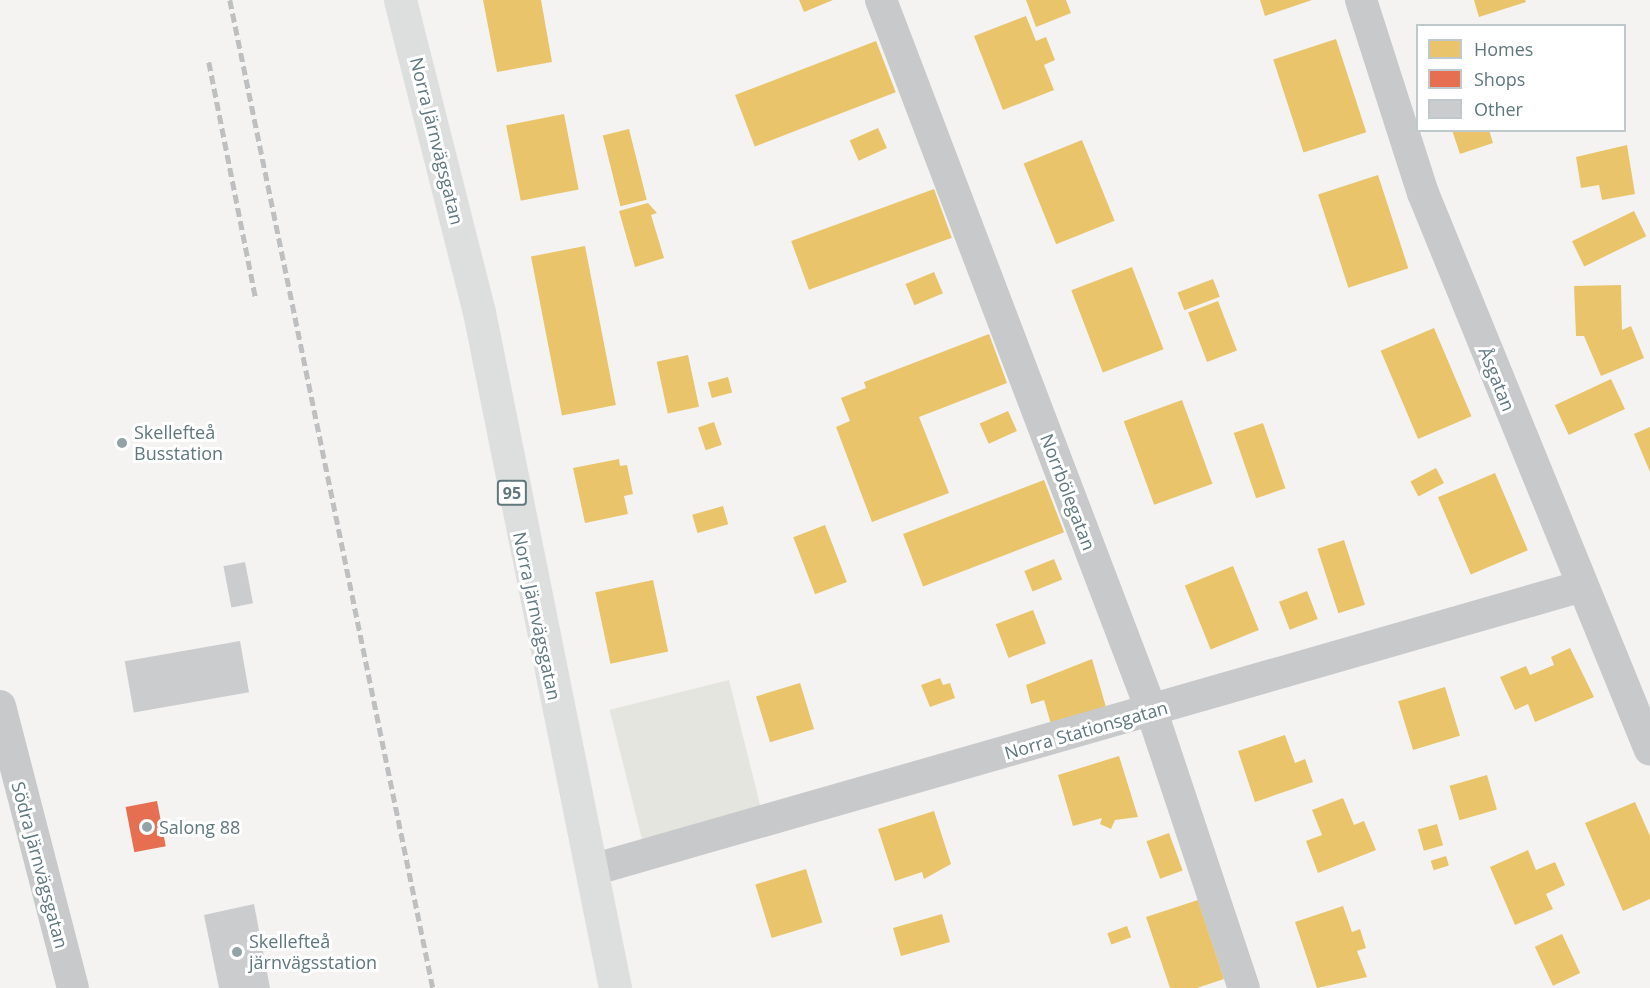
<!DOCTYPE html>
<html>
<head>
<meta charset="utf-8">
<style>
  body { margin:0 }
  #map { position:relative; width:1650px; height:988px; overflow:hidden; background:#f4f3f2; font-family:"Open Sans",sans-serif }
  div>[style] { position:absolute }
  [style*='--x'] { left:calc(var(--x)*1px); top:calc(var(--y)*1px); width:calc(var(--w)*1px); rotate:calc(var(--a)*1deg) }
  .green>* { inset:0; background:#e4e5df; transform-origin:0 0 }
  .homes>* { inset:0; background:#e9c46a; transform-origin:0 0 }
  .shops>* { inset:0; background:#e76f51; transform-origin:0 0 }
  .building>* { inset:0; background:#cbcccd; transform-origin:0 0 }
  .minor>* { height:32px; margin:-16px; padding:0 16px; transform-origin:16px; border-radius:16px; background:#c8c9ca }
  .major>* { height:33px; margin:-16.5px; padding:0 16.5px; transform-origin:16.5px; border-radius:16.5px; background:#dddfde }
  .rail>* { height:4.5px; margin-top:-2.25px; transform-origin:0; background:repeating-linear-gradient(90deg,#bebfc0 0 9px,transparent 0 13.5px) }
  .dots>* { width:16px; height:16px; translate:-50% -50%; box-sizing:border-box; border:3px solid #fff; border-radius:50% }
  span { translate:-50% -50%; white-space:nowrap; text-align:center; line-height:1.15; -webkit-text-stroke:6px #fff; paint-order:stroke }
  .shield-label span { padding:2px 4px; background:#fff; border:2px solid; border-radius:4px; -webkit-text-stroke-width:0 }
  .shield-label { font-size:16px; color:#5f777d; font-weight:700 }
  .street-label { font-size:18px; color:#5f777d }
  .poi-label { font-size:18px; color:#5f777d }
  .left { translate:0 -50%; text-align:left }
  .legend { position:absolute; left:1416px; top:24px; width:210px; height:108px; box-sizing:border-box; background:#fff; border:2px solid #bfc9cb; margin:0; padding:8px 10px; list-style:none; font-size:18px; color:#5f777d }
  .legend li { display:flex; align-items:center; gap:12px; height:30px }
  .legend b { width:30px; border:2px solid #bfc9cb }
</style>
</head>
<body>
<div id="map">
  <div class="green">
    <i style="left:729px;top:680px;width:137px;height:123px;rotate:76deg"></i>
  </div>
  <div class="homes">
    <i style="clip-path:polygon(483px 0,541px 0,552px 62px,497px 72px)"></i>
    <i style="clip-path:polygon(799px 0,833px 0,804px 12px)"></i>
    <i style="clip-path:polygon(1026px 0,1066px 0,1071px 13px,1036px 27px)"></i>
    <i style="clip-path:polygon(1260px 0,1312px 0,1265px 16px)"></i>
    <i style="clip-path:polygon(1474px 0,1525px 0,1526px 2px,1479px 17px)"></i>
    <i style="clip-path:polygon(1026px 16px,1036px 41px,1046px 37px,1055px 60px,1044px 65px,1054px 90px,1003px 110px,974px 36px)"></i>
    <i style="left:1336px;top:39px;width:98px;height:66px;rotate:72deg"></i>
    <i style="left:876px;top:41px;width:55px;height:151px;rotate:69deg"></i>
    <i style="left:564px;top:114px;width:77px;height:59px;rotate:79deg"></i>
    <i style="left:878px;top:128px;width:22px;height:31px;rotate:66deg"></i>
    <i style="left:629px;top:129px;width:73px;height:27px;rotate:76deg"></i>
    <i style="clip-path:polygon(1452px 130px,1489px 130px,1493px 143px,1460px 154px)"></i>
    <i style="left:1082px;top:140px;width:87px;height:63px;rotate:68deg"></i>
    <i style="clip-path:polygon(1627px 145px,1635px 194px,1602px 200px,1599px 185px,1581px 188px,1576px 157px)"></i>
    <i style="left:1378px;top:175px;width:98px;height:63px;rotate:72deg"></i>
    <i style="left:934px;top:189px;width:52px;height:152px;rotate:70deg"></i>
    <i style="clip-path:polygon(648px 203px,657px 213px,651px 215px,664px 258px,635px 267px,619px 211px)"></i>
    <i style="left:1634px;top:211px;width:28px;height:69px;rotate:64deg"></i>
    <i style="left:585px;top:246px;width:162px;height:55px;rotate:79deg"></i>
    <i style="left:1132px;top:267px;width:88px;height:65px;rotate:69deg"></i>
    <i style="left:934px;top:272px;width:23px;height:31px;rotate:67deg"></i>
    <i style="left:1213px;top:279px;width:19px;height:38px;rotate:69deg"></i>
    <i style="clip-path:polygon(1621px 285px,1622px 330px,1631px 326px,1644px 358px,1601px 376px,1584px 336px,1576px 336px,1574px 286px)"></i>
    <i style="left:1218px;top:301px;width:53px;height:32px;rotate:69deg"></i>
    <i style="left:1434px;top:328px;width:96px;height:58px;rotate:67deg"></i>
    <i style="clip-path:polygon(989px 334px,1007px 383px,919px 417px,949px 493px,872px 522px,836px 427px,850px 421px,841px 398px,866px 388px,864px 382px)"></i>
    <i style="left:688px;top:355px;width:53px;height:32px;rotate:78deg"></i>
    <i style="left:728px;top:377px;width:16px;height:21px;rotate:75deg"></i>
    <i style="left:1611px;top:379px;width:33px;height:62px;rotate:65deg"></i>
    <i style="left:1182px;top:400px;width:89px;height:62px;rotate:70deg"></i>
    <i style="left:1008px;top:411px;width:22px;height:31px;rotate:66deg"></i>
    <i style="left:714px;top:422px;width:24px;height:17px;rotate:71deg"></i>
    <i style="left:1263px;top:423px;width:69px;height:31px;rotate:71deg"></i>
    <i style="clip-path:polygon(1650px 427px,1650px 472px,1634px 434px)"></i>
    <i style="clip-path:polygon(619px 459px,620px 466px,627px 465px,633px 494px,624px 496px,628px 514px,585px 523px,573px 468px)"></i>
    <i style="left:1436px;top:468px;width:17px;height:29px;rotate:62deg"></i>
    <i style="left:1495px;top:473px;width:84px;height:62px;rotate:67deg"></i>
    <i style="left:1044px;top:480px;width:56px;height:151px;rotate:69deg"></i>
    <i style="left:723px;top:506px;width:19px;height:32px;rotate:74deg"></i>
    <i style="left:825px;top:525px;width:61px;height:34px;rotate:69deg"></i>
    <i style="left:1344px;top:540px;width:68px;height:28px;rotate:72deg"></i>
    <i style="left:1054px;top:559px;width:22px;height:32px;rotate:68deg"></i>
    <i style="left:1233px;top:566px;width:69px;height:52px;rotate:68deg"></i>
    <i style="left:653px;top:580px;width:73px;height:59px;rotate:78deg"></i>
    <i style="left:1307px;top:591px;width:30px;height:30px;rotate:69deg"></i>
    <i style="left:1033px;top:610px;width:36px;height:40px;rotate:69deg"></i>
    <i style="clip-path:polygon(1570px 648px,1594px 697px,1535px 722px,1528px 704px,1515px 710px,1500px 677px,1526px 666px,1530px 675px,1554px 665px,1551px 657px)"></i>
    <i style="clip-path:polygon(1092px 659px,1106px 707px,1051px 724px,1044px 700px,1031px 704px,1026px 685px)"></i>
    <i style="clip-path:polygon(940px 678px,943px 685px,950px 683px,955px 698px,930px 707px,921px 685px)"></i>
    <i style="left:800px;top:683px;width:48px;height:46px;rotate:73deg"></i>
    <i style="left:1445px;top:687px;width:51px;height:49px;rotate:73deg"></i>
    <i style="clip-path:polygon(1285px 735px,1295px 763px,1305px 759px,1313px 782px,1255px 802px,1238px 751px)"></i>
    <i style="clip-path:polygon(1119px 756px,1138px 817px,1115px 820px,1111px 829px,1100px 824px,1102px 818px,1073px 826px,1058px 775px)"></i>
    <i style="left:1487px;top:775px;width:36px;height:39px;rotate:74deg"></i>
    <i style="clip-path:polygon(1343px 798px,1354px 825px,1364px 821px,1376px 850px,1318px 873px,1306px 841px,1322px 835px,1312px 810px)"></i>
    <i style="clip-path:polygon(1635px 802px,1650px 836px,1650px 899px,1623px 911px,1585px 823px)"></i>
    <i style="clip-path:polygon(934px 811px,951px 864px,924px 879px,922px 872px,895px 881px,878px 829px)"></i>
    <i style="left:1437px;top:824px;width:22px;height:20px;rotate:74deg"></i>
    <i style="left:1169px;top:833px;width:40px;height:24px;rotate:70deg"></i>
    <i style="clip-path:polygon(1528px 850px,1536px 870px,1555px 862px,1565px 885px,1546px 894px,1553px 909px,1515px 925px,1490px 867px)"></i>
    <i style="left:1446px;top:856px;width:10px;height:16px;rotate:73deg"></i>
    <i style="left:806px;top:869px;width:56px;height:53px;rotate:73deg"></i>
    <i style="clip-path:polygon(1198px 900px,1224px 979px,1197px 988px,1170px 988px,1146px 917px)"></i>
    <i style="clip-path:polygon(1343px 906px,1352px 932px,1360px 929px,1366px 948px,1357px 951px,1367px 977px,1317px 988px,1295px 922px)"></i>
    <i style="left:942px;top:914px;width:29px;height:51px;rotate:74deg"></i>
    <i style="left:1127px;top:926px;width:12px;height:21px;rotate:70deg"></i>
    <i style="left:1562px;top:934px;width:43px;height:30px;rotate:65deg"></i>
  </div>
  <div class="shops">
    <i style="left:157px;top:801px;width:46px;height:32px;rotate:79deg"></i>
  </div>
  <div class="building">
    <i style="left:245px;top:562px;width:42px;height:22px;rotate:79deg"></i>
    <i style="left:240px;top:641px;width:52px;height:117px;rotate:80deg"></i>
    <i style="clip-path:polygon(254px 904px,270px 988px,219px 988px,204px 915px)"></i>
  </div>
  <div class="minor">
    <i style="--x:881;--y:0;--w:762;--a:69.16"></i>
    <i style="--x:1152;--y:712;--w:291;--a:71.6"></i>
    <i style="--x:1361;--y:0;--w:203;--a:72.2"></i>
    <i style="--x:1423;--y:193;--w:601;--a:67.83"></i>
    <i style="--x:0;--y:706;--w:291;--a:75.5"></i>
    <i style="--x:592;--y:870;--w:1027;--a:-16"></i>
  </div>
  <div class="major">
    <i style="--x:400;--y:0;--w:322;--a:75.8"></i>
    <i style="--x:479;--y:312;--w:690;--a:78.62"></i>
  </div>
  <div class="rail">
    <i style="--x:230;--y:0;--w:1009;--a:78.39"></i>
    <i style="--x:209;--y:62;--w:242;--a:78.8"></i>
  </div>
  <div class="dots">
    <i style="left:122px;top:443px;background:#93a2a6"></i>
    <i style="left:147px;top:827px;background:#93a2a6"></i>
    <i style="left:237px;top:952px;background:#93a2a6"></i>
  </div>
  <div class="shield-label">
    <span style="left:512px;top:493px">95</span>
  </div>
  <div class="street-label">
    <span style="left:437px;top:141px;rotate:76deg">Norra Järnvägsgatan</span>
    <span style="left:1497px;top:379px;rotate:68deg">Åsgatan</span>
    <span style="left:1068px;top:492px;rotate:69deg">Norrbölegatan</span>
    <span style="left:537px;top:616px;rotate:78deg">Norra Järnvägsgatan</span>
    <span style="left:1086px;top:730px;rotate:-16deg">Norra Stationsgatan</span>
    <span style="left:40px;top:865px;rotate:75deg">Södra Järnvägsgatan</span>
  </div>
  <div class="poi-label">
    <span class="left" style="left:134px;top:443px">Skellefteå<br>Busstation</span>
    <span class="left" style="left:159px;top:827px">Salong 88</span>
    <span class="left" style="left:249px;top:952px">Skellefteå<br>järnvägsstation</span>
  </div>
  <ul class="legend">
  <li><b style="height:16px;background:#e9c46a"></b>Homes</li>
  <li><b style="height:16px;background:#e76f51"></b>Shops</li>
  <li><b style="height:16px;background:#cbcccd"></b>Other</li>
  </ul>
</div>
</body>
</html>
